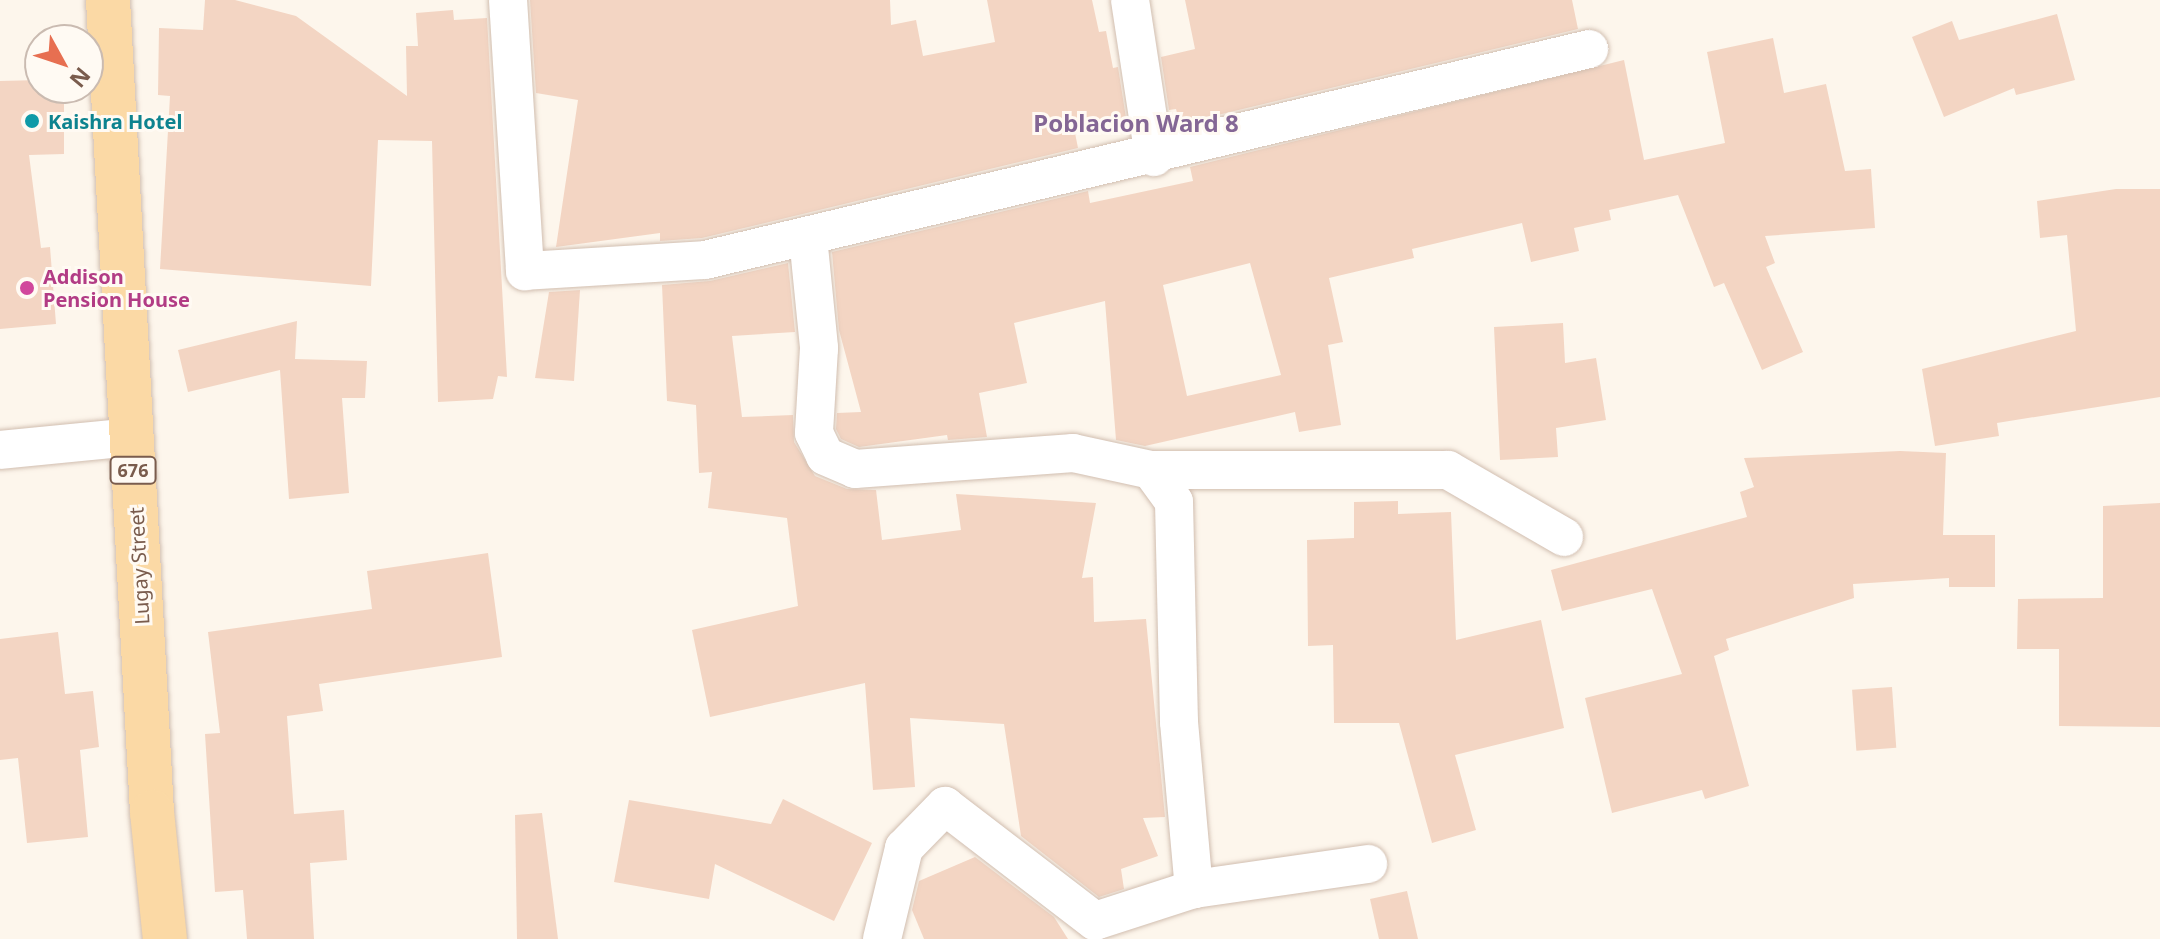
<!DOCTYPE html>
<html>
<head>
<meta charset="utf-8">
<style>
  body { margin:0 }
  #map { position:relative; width:2160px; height:939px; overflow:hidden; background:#fdf6ec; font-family:"Noto Sans",sans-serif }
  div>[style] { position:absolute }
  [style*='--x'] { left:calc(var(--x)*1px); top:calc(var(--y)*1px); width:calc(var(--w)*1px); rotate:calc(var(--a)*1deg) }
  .building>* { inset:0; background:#f3d5c3; transform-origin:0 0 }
  .roads { filter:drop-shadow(0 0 2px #d1beb0) drop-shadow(0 0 2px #d1beb0) }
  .minor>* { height:38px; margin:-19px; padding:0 19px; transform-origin:19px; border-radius:19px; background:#fff }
  .primary>* { height:44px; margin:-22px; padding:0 22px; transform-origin:22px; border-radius:22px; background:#fbd9a5 }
  .dots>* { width:22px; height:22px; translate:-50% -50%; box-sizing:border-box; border:4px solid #fffaf3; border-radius:50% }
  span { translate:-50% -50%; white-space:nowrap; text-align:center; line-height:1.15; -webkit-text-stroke:6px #fffaf3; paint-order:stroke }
  .shield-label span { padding:2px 6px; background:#fffaf3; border:2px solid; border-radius:6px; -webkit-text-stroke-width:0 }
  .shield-label { font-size:18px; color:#7a5c4d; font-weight:700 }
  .culture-label { font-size:20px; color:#0d838f; font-weight:700 }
  .left { translate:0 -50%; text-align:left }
  .hotel-label { font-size:20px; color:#b23c85; font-weight:700 }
  .street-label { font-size:20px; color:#7a5c4d }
  .quarter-label { font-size:24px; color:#846695; font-weight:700 }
  .north { position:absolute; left:24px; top:24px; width:80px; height:80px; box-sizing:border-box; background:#fffaf3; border:2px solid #cabbb1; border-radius:50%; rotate:130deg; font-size:22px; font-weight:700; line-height:32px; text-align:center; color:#7a5c4d }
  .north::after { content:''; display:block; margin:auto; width:28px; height:36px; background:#e76f51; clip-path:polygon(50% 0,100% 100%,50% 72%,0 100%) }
</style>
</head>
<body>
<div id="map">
  <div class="building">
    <i style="clip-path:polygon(205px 0,235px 0,296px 16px,407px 96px,406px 46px,418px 46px,416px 13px,453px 10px,454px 20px,487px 18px,507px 377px,498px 376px,493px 399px,438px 402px,432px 141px,378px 140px,371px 286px,160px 269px,170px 96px,158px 95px,159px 28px,203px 30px)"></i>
    <i style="clip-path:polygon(530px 0,890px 0,891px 25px,916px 20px,923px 56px,995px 42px,987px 0,1092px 0,1099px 32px,1106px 31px,1113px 68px,1118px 67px,1126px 118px,1074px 128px,1078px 148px,702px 238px,660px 241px,660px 233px,556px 247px,578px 100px,536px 93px)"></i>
    <i style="clip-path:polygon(1185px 0,1572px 0,1578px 29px,1180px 124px,1176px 109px,1169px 110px,1161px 57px,1195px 49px)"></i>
    <i style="clip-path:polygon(2057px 14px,2075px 80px,2016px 95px,2014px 88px,1944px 117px,1912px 37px,1952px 21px,1959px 40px)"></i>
    <i style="clip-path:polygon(evenodd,1773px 38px,1784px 93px,1826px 84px,1845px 171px,1871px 169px,1875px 228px,1765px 236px,1775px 263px,1766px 267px,1803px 352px,1762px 370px,1724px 283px,1714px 287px,1678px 195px,1609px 210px,1611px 220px,1574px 228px,1579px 251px,1531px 262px,1522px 223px,1412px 249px,1414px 258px,1329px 278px,1343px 342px,1328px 345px,1341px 425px,1299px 432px,1295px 412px,1145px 446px,1116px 440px,1105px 301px,1014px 323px,1027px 383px,979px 393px,987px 437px,948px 440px,947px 435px,859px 447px,841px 439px,836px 429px,837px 413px,861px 412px,839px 330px,832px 252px,1088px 191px,1090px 203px,1193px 181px,1190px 167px,1624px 60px,1644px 160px,1725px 143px,1707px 52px,1773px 38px,1250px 263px,1281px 375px,1187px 396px,1163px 285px,1250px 263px)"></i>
    <i style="clip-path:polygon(40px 80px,40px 88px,64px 88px,64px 154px,29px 155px,41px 248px,50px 247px,56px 324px,0 329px,0 81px)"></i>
    <i style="clip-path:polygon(2116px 189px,2160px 189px,2160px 397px,1997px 423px,1999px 436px,1935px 446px,1922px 369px,2076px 331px,2067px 235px,2040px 238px,2037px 201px)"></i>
    <i style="clip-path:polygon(788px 263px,795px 332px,732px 336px,742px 417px,793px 415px,794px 442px,815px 476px,847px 489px,876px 490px,882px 540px,961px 530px,956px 494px,1096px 503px,1082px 578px,1093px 577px,1094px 622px,1146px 619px,1165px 817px,1143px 818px,1158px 856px,1121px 869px,1124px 889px,1099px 897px,1021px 836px,1004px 724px,910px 718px,915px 787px,873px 790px,865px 683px,710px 717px,692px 630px,798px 606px,787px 518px,708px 508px,712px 472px,699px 473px,696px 405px,667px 401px,662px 285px,710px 281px)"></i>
    <i style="clip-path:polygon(580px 290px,574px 381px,535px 378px,549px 292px)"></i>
    <i style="clip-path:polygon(297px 321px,295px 359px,367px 361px,365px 398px,342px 398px,349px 493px,289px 499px,280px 370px,188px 392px,178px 350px)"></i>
    <i style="clip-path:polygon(1563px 323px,1565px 363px,1596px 358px,1606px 420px,1556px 428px,1558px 457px,1500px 460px,1494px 327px)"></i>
    <i style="clip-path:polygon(1900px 451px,1946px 453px,1943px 535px,1995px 535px,1995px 587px,1949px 587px,1949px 578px,1853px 584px,1854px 598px,1726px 639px,1729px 650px,1714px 656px,1749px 786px,1705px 799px,1702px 790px,1612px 813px,1585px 698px,1682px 674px,1652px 589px,1562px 611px,1551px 570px,1747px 517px,1740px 492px,1754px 487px,1744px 458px)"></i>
    <i style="clip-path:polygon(1398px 501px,1398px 514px,1451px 512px,1456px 640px,1541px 620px,1564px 728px,1455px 755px,1476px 830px,1432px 843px,1399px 723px,1334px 723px,1333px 645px,1308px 646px,1307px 540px,1354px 538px,1354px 502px)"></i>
    <i style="clip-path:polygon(2160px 503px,2160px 727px,2059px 726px,2059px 649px,2017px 649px,2018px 599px,2103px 598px,2103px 506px)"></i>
    <i style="clip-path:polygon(488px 553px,502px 657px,319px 684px,323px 711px,287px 716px,294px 814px,344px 810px,347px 860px,310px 863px,314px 939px,247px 939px,243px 890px,215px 892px,205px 734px,220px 733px,208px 632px,372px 609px,367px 571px)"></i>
    <i style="clip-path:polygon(58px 632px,65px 694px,93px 691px,99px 747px,80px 750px,88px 837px,27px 843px,18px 758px,0 760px,0 639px)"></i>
    <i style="left:1892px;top:687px;width:61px;height:40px;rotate:86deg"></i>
    <i style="clip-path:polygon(783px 799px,872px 843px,834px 921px,715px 864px,709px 899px,614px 882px,629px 800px,771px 824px)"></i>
    <i style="clip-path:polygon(542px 813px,558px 939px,517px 939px,515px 815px)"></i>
    <i style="clip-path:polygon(975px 857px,1054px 917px,1068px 939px,924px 939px,912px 910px,919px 881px)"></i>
    <i style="clip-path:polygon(1407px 891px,1418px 939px,1379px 939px,1370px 899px)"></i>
  </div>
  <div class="roads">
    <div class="minor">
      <i style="--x:508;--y:0;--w:272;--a:86.4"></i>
      <i style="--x:525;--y:271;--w:180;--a:-3.5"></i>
      <i style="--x:705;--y:260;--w:909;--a:-13.42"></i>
      <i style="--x:1130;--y:0;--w:159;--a:81.3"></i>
      <i style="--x:808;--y:237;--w:112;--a:84.3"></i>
      <i style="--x:819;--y:348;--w:85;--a:93.4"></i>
      <i style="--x:814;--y:433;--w:25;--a:64"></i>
      <i style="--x:825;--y:456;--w:33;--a:23"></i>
      <i style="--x:855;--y:469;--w:219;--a:-4.2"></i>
      <i style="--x:1073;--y:453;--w:80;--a:12.3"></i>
      <i style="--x:1151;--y:470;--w:39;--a:54"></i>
      <i style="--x:1174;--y:502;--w:220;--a:88.7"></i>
      <i style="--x:1179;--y:722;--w:168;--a:84.9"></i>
      <i style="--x:0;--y:450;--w:133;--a:-5.6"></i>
      <i style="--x:1151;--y:470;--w:297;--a:0"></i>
      <i style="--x:1448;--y:470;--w:134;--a:30"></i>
      <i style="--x:882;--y:939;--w:94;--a:-76.4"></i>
      <i style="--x:904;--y:848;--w:59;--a:-45.7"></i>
      <i style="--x:945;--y:806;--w:189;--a:37.5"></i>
      <i style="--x:1095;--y:921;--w:104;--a:-17.9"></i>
      <i style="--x:1194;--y:889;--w:176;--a:-8.2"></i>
    </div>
    <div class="primary">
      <i style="--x:108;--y:0;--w:813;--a:86.9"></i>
      <i style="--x:152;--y:812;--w:128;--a:84.2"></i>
    </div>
  </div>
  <div class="dots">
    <i style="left:32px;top:121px;background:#0f9aa8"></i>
    <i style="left:27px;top:288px;background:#d1479c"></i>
  </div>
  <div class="shield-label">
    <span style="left:133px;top:470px">676</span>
  </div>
  <div class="culture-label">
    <span class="left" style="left:48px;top:121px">Kaishra Hotel</span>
  </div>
  <div class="hotel-label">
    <span class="left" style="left:43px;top:288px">Addison<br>Pension House</span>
  </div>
  <div class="street-label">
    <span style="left:139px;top:566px;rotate:-93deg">Lugay Street</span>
  </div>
  <div class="quarter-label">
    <span style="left:1136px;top:123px">Poblacion Ward 8</span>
  </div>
  <div class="north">N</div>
</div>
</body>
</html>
